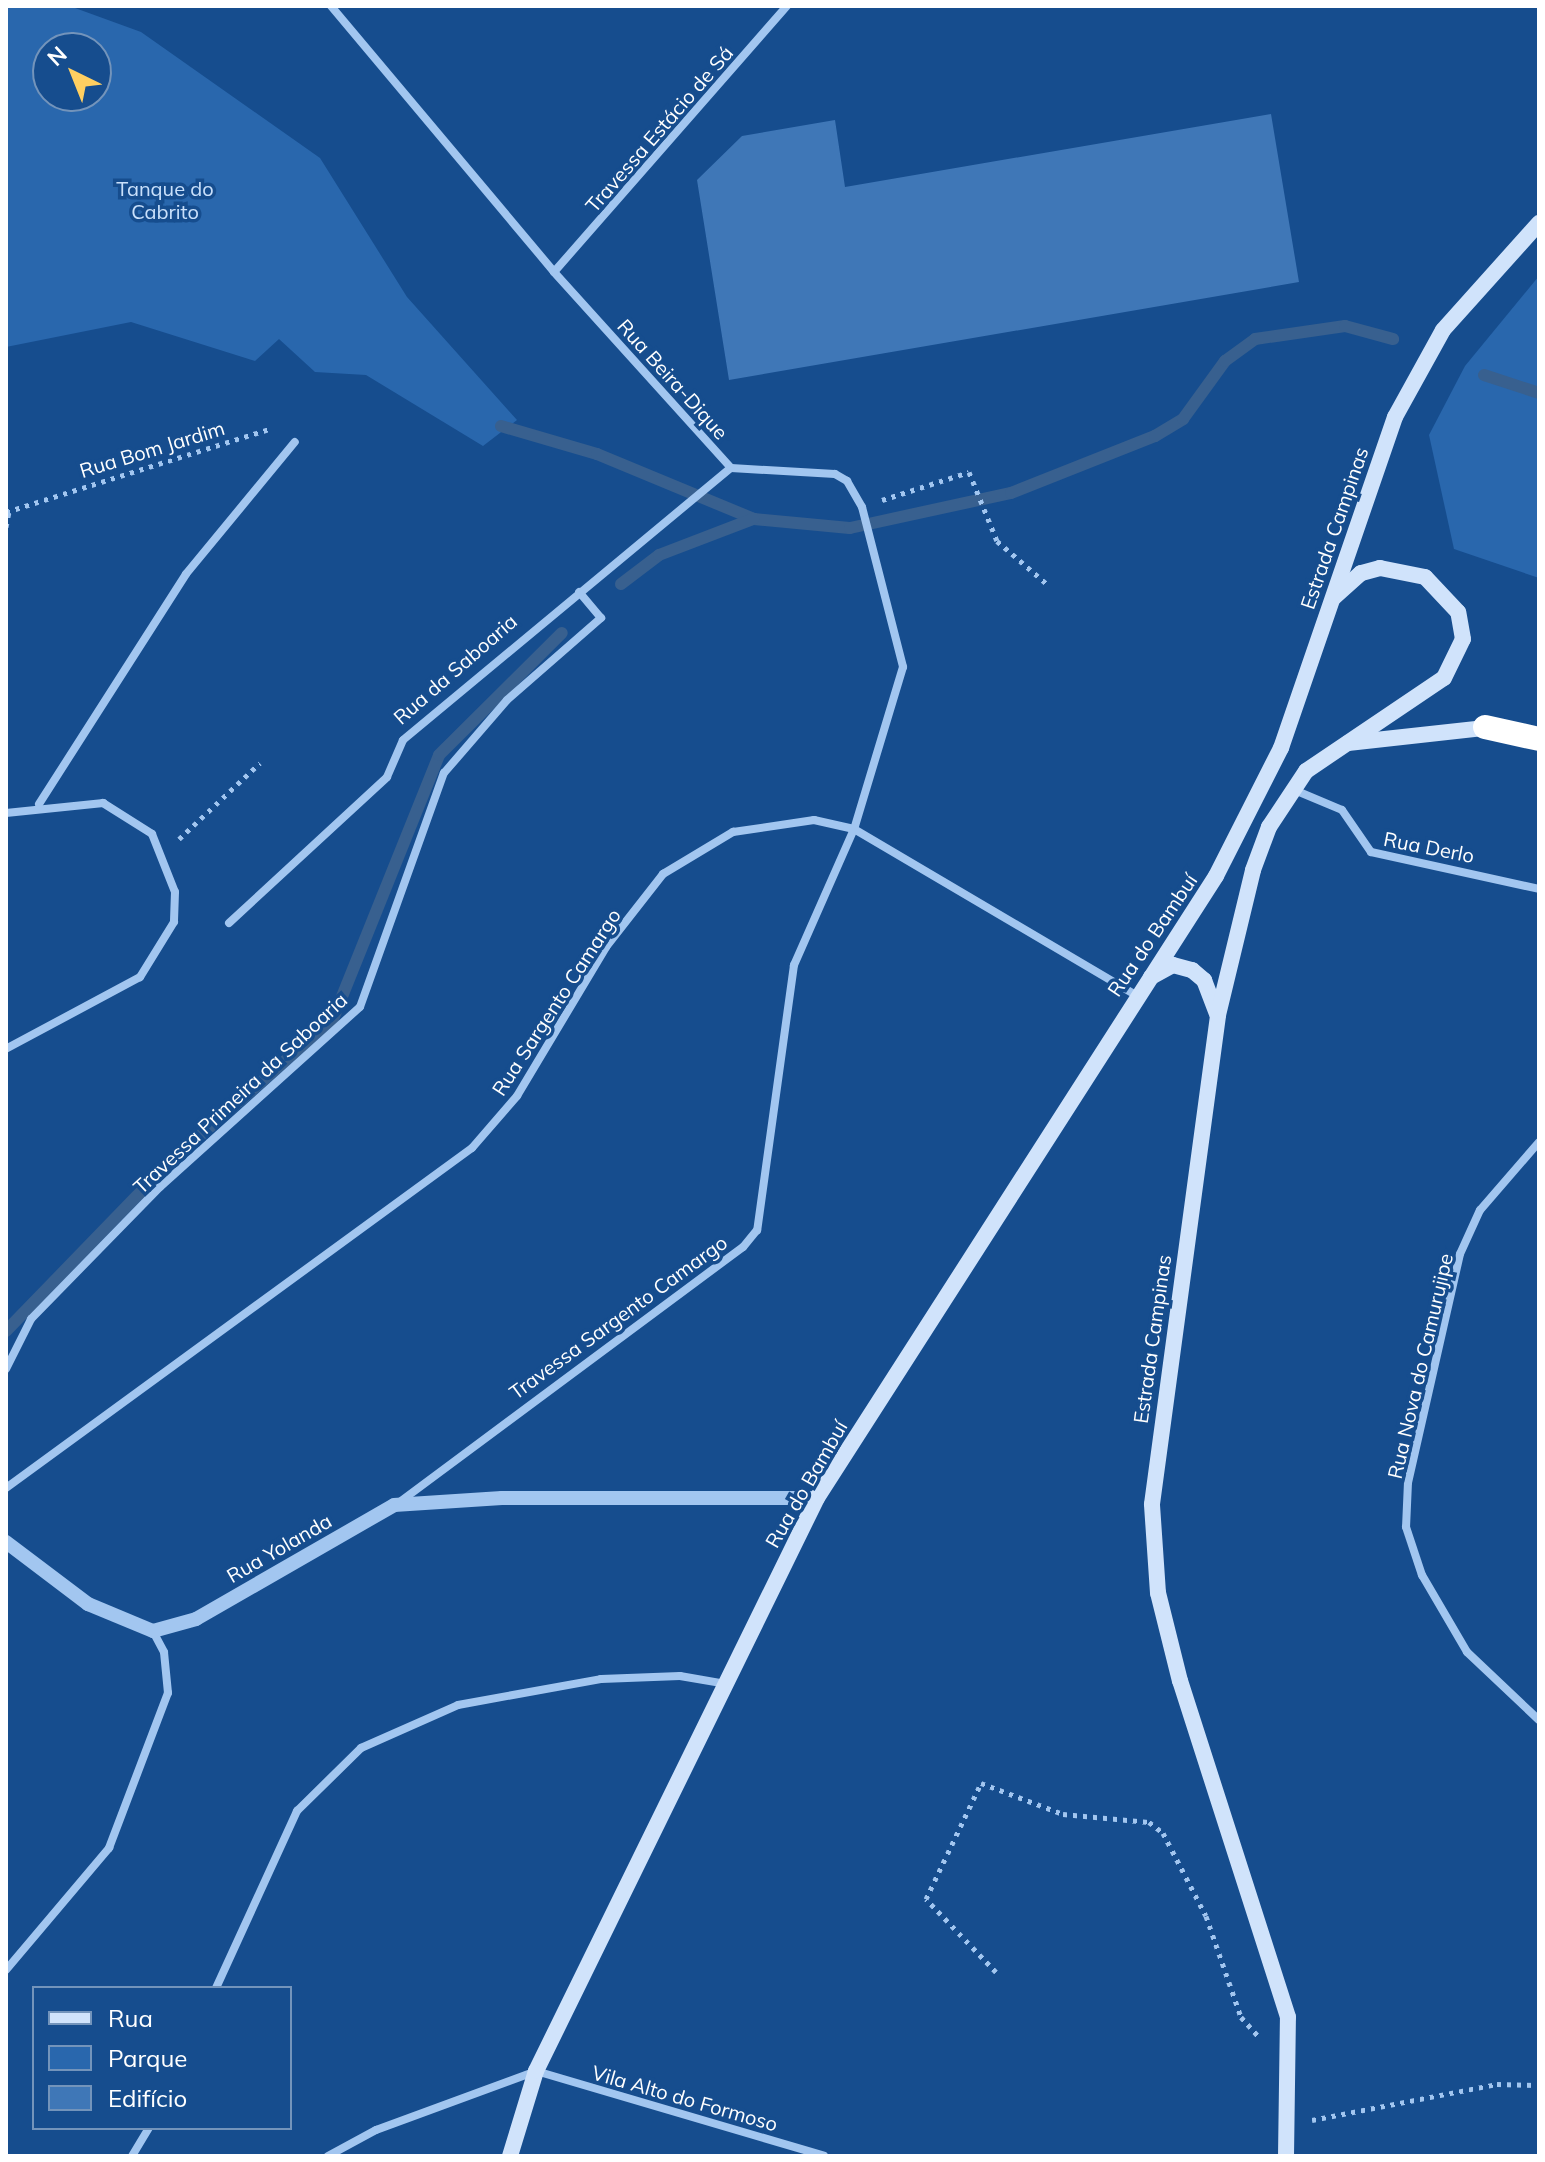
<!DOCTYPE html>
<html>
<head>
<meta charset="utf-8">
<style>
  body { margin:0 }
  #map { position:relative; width:1545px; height:2162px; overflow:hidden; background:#164d8e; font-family:Mulish,sans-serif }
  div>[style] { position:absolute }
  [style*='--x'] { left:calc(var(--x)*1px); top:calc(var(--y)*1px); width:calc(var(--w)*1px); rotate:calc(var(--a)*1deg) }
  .green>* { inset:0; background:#2967ad }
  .stream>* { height:12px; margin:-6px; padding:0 6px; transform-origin:6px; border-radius:6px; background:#38608f }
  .building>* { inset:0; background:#3f77b7 }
  .path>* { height:5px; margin-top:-2.5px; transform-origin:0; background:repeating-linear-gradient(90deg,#a2c6f0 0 4px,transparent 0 10px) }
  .minor>* { height:8px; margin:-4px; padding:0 4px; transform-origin:4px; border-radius:4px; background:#a2c6f0 }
  .tertiary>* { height:14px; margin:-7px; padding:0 7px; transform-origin:7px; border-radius:7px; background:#a2c6f0 }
  .secondary>* { height:16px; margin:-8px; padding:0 8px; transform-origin:8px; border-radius:8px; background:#d0e3fb }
  .motorway>* { height:24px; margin:-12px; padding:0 12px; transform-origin:12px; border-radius:12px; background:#fff }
  span { translate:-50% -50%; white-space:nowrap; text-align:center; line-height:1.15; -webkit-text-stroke:7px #164d8e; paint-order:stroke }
  .street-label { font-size:20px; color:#fff }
  .park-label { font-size:20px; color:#c9e0fb }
  .frame { position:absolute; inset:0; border:8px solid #fff; pointer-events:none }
  .legend { position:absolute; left:32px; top:1986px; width:260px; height:144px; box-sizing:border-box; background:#164d8e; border:2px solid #7394bb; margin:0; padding:10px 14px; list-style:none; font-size:24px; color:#fff }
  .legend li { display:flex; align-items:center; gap:16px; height:40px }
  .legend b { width:40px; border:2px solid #7394bb }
  .north { position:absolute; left:32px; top:32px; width:80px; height:80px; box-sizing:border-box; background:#164d8e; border:2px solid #7394bb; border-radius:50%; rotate:317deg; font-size:22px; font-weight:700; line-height:32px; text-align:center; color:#fff }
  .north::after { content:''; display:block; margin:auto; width:28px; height:36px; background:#ffcf61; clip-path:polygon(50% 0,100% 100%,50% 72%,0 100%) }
</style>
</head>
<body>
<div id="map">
  <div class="green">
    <i style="clip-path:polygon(evenodd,6px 6px,75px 8px,141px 32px,320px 158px,407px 297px,517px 420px,483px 446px,366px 375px,315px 372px,279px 339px,255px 361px,131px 322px,6px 347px,6px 6px,48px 48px,96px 48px,96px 96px,48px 96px,48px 48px)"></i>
    <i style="clip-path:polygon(1539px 276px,1539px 578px,1454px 549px,1429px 435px,1465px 366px)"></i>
  </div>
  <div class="stream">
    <i style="--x:1484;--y:375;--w:58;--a:18.1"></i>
    <i style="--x:501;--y:426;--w:100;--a:16.3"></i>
    <i style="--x:597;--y:454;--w:170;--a:22.5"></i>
    <i style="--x:754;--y:519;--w:96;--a:5.4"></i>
    <i style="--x:850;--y:528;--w:165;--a:-12.3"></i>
    <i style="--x:1011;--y:493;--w:155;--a:-21.6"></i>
    <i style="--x:1155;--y:436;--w:33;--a:-31"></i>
    <i style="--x:1183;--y:419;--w:72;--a:-54.1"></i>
    <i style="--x:1225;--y:361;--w:37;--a:-36"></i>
    <i style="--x:1255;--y:339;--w:91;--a:-8.2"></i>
    <i style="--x:1345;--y:326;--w:50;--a:15.2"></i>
    <i style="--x:621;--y:584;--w:48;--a:-37.3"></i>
    <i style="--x:659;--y:555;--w:101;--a:-21"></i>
    <i style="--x:6;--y:1331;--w:235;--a:-45.9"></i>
    <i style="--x:170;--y:1162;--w:217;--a:-41.3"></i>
    <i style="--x:333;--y:1019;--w:284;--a:-68.1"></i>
    <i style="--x:439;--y:755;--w:173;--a:-44.8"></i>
  </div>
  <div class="building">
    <i style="clip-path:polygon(1271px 114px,1299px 282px,729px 380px,697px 180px,742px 136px,835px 120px,845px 187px)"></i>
  </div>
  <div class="path">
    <i style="--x:882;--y:500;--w:91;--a:-17.8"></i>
    <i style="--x:969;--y:472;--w:74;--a:67.9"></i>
    <i style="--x:997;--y:541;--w:66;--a:40.7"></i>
    <i style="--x:6;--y:512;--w:279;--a:-17.5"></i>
    <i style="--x:6;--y:527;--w:15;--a:-79"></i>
    <i style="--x:179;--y:839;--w:111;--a:-43.2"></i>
    <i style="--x:996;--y:1972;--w:101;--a:-133.8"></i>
    <i style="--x:926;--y:1899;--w:128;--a:-64.6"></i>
    <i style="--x:981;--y:1783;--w:88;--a:20.7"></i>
    <i style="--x:1063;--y:1814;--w:86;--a:5.3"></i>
    <i style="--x:1149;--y:1822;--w:18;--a:38"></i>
    <i style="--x:1163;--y:1833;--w:93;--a:62.6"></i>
    <i style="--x:1206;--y:1916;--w:107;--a:70.9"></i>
    <i style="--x:1241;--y:2017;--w:28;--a:48"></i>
    <i style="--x:1312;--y:2120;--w:188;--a:-11"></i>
    <i style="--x:1497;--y:2084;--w:42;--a:1.4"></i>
  </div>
  <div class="minor">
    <i style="--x:331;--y:6;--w:347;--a:50"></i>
    <i style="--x:554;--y:272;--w:264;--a:47.9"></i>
    <i style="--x:731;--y:468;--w:104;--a:3.3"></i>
    <i style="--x:835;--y:474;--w:14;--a:30"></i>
    <i style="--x:847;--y:481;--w:30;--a:60"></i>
    <i style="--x:862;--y:507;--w:165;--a:75.6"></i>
    <i style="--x:903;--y:667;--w:169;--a:106.8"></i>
    <i style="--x:854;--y:829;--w:149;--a:113.8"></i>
    <i style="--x:794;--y:965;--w:268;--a:97.9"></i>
    <i style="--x:757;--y:1230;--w:22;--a:129"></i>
    <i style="--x:743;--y:1247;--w:430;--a:143.4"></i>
    <i style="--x:554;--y:272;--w:354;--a:-48.8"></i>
    <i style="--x:1292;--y:789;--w:54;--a:22.8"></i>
    <i style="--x:1342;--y:810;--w:51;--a:55.4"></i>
    <i style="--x:1371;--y:852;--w:172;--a:12.4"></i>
    <i style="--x:39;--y:804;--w:273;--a:-57.4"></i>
    <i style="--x:186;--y:574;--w:171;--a:-50.5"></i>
    <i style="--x:6;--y:813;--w:98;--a:-5.9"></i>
    <i style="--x:103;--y:803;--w:58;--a:32.3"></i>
    <i style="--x:152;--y:834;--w:62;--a:68.4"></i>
    <i style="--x:175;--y:892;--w:30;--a:92"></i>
    <i style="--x:174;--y:922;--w:65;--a:121.7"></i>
    <i style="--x:140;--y:977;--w:152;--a:151.8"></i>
    <i style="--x:229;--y:923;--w:215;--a:-42.7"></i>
    <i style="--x:387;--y:777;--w:40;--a:-66.6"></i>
    <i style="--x:403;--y:740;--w:426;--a:-39.7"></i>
    <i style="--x:1539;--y:1142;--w:90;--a:130.9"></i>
    <i style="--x:1480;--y:1210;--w:48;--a:114.4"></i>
    <i style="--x:1460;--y:1254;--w:234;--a:102.8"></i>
    <i style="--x:1408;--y:1482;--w:45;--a:92.5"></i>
    <i style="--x:1406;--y:1527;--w:51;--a:71.6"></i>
    <i style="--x:1422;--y:1575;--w:89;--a:59.7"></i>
    <i style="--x:1467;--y:1652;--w:99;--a:43.4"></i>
    <i style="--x:6;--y:1369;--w:56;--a:-63.4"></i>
    <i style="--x:31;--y:1319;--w:185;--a:-45.7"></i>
    <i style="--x:160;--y:1187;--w:269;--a:-42"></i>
    <i style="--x:360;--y:1007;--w:249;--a:-70.3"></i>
    <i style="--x:444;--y:773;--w:96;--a:-49.2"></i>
    <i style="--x:507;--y:700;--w:125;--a:-41.1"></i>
    <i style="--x:601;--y:618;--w:34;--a:-130"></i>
    <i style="--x:6;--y:1488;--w:577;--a:-36.12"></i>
    <i style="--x:472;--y:1148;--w:69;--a:-49.1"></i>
    <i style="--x:517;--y:1096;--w:174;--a:-59.1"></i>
    <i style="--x:606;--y:947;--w:93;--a:-52"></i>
    <i style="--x:663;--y:874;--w:82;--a:-31"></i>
    <i style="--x:733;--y:832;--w:82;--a:-8.4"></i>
    <i style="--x:814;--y:820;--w:41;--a:12.7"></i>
    <i style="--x:854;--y:829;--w:327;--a:30.5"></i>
    <i style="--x:6;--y:1970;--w:160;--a:-49.8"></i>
    <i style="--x:109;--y:1848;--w:166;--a:-69.2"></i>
    <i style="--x:168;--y:1693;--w:41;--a:-95.6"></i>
    <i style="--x:164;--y:1652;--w:24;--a:-118"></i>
    <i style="--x:216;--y:1988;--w:195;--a:-65.4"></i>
    <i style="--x:297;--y:1811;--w:90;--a:-44.5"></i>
    <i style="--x:361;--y:1748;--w:106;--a:-23.9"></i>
    <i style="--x:458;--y:1705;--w:145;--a:-10.3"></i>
    <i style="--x:601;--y:1679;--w:79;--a:-2.2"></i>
    <i style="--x:680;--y:1676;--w:42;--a:9.7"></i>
    <i style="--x:132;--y:2156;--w:33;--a:-59"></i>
    <i style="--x:328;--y:2156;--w:55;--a:-28.4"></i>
    <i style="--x:376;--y:2130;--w:171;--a:-20.2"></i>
    <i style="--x:536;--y:2071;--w:300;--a:16.4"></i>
  </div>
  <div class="tertiary">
    <i style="--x:6;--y:1542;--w:103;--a:37.1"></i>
    <i style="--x:88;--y:1604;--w:70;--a:22.6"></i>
    <i style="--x:153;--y:1631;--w:45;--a:-15.6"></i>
    <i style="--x:196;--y:1619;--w:228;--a:-29.9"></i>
    <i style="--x:394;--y:1505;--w:108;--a:-3.7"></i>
    <i style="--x:502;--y:1498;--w:315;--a:0"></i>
  </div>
  <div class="secondary">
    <i style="--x:1348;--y:743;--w:145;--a:-6.3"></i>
    <i style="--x:1151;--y:977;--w:25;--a:-29"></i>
    <i style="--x:1173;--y:965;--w:20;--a:15"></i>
    <i style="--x:1192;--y:970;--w:16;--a:40"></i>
    <i style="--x:1204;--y:980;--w:36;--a:69"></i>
    <i style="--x:510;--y:2156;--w:89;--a:-73"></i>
    <i style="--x:536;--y:2071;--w:638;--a:-63.88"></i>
    <i style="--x:817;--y:1498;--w:739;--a:-57.32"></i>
    <i style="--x:1216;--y:876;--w:144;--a:-63.1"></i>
    <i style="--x:1281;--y:748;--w:350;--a:-71"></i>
    <i style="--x:1395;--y:417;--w:99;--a:-61.1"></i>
    <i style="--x:1443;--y:330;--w:144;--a:-48.1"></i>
    <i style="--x:1286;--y:2156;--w:139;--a:-89.2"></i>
    <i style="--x:1288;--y:2017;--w:353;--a:-107.8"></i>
    <i style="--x:1180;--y:1681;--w:91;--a:-104"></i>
    <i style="--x:1158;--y:1593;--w:89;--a:-93.9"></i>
    <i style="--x:1152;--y:1504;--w:493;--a:-82.3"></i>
    <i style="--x:1218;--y:1015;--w:149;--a:-76.4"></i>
    <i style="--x:1253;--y:870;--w:46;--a:-69.6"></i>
    <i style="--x:1269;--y:827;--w:67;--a:-56.5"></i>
    <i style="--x:1306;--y:771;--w:166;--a:-34"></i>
    <i style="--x:1444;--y:678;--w:43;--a:-64"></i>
    <i style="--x:1463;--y:639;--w:27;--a:-100"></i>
    <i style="--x:1458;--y:612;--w:48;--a:-133.3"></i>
    <i style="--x:1425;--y:577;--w:46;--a:-168.7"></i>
    <i style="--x:1380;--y:568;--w:20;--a:165"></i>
    <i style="--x:1361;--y:573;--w:36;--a:138"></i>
  </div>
  <div class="motorway">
    <i style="--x:1485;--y:727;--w:55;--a:12.5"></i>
  </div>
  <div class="street-label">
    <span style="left:659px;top:129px;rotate:-49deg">Travessa Estácio de Sá</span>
    <span style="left:673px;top:379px;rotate:48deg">Rua Beira-Dique</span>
    <span style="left:152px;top:449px;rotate:-17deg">Rua Bom Jardim</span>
    <span style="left:1334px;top:528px;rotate:-71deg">Estrada Campinas</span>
    <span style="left:455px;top:669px;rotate:-41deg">Rua da Saboaria</span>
    <span style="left:1429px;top:847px;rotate:11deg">Rua Derlo</span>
    <span style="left:1152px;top:935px;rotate:-56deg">Rua do Bambuí</span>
    <span style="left:556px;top:1002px;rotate:-57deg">Rua Sargento Camargo</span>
    <span style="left:240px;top:1093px;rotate:-43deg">Travessa Primeira da Saboaria</span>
    <span style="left:618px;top:1317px;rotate:-36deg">Travessa Sargento Camargo</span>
    <span style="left:1152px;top:1339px;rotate:-82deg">Estrada Campinas</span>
    <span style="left:1420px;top:1366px;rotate:-77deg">Rua Nova do Camurujipe</span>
    <span style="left:806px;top:1484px;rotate:-60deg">Rua do Bambuí</span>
    <span style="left:279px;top:1548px;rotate:-30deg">Rua Yolanda</span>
    <span style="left:685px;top:2098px;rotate:16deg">Vila Alto do Formoso</span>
  </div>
  <div class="park-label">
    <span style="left:165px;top:200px">Tanque do<br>Cabrito</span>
  </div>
  <div class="frame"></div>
  <ul class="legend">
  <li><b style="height:10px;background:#d0e3fb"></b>Rua</li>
  <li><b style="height:22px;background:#2967ad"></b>Parque</li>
  <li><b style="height:22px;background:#3f77b7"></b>Edifício</li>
  </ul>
  <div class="north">N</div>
</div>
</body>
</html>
